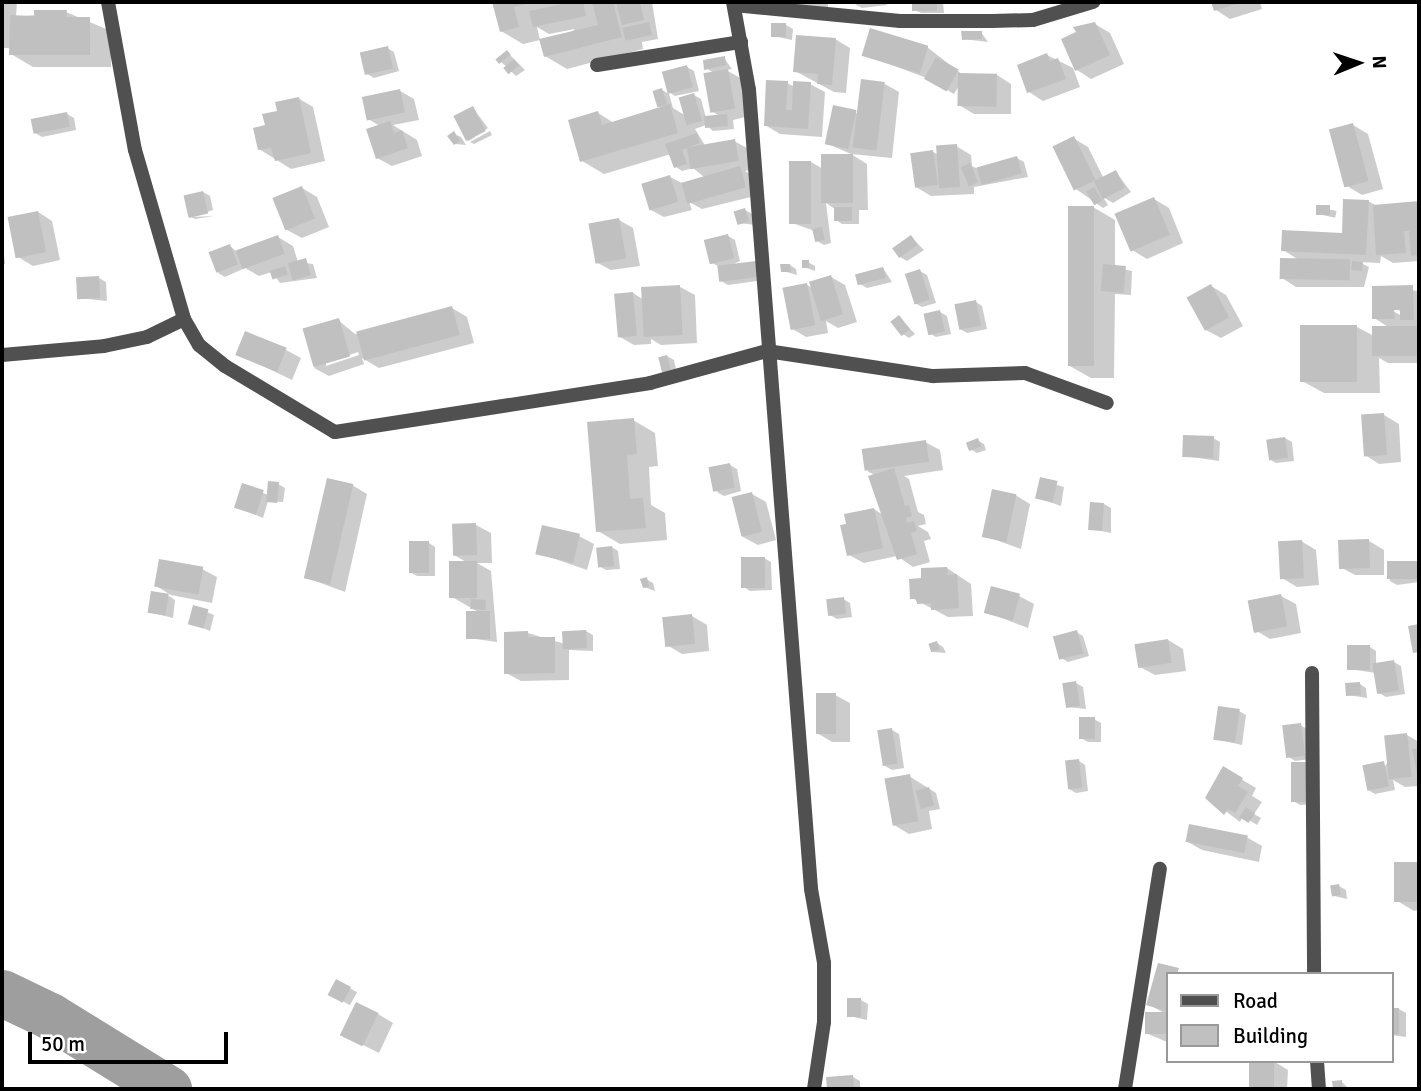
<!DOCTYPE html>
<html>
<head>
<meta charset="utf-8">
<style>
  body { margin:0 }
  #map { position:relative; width:1421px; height:1091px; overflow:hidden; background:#fff; font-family:Signika,sans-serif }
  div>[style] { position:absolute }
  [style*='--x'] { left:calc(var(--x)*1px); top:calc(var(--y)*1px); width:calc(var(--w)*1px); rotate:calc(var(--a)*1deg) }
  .shadow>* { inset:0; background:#0003; transform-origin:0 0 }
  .river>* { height:47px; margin:-23.5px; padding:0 23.5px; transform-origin:23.5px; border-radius:23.5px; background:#9e9e9e }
  .building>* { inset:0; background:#c0c0c0; transform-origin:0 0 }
  .street>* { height:14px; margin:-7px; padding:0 7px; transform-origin:7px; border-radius:7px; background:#505050 }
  span { translate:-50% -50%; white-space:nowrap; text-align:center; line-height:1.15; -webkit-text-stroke:7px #fff; paint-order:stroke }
  .frame { position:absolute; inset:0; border:4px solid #000; pointer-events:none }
  .legend { position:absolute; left:1166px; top:972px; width:228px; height:91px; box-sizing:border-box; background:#fff; border:2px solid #999; margin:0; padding:9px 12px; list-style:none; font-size:21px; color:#000 }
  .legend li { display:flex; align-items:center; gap:14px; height:35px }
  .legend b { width:35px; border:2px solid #999 }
  .north { position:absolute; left:1323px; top:28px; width:70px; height:70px; -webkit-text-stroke:5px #fff; paint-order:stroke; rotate:88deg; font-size:19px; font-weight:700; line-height:28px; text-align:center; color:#000 }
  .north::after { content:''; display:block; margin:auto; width:24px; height:32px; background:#000; clip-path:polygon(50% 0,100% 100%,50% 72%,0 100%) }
  .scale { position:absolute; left:28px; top:1032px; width:200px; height:32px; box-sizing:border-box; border:4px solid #000; border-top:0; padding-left:9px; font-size:21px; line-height:24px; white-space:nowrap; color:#000; -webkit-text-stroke:5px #fff; paint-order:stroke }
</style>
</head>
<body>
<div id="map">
  <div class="shadow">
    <i style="clip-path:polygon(2px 2px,17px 2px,16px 17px,66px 12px,111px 31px,111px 67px,33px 67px,11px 54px,11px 48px,2px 48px)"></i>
    <i style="clip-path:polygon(494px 2px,652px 2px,658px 39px,642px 42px,643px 49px,567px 69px,545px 56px,575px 29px,549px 34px,537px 27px,540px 40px,523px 44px,501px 31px)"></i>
    <i style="clip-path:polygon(774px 2px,828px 2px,828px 10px,782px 6px)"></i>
    <i style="clip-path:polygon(851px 2px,887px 2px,887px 5px,862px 8px)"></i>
    <i style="clip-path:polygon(914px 2px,943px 2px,944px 13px,921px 13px,914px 9px)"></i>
    <i style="clip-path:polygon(1213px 2px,1260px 2px,1262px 9px,1230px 19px,1216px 10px)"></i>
    <i style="clip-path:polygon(1095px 24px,1110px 33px,1124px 64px,1091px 79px,1077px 70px)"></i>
    <i style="clip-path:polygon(786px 25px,793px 29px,792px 40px,773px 36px)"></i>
    <i style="clip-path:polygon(981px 32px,988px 42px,963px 39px)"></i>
    <i style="clip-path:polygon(835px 39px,850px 48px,846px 93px,834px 92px,795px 71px)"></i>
    <i style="clip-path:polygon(927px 47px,963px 75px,997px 75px,1011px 84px,1011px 114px,974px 114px,959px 105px,960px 84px,954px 94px,927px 78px,864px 55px)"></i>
    <i style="clip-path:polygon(387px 48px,394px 52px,399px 71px,374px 78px,367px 74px)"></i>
    <i style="clip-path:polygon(507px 52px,525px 70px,516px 76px,498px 59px)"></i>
    <i style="clip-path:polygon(1047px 55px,1073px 68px,1080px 87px,1043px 101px,1029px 92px)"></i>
    <i style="clip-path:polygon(724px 58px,732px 69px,726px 70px,742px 79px,749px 116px,733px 120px,734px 129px,713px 131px,706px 125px,695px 129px,706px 147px,734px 141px,749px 149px,753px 169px,745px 171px,755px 177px,759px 195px,702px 209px,689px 202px,692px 210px,664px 217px,649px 209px,670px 177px,684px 184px,704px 177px,693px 168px,682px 171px,676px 167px,671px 154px,604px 174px,582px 161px,598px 113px,614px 123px,662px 108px,658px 106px,662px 90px,669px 94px,673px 108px,686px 116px,694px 95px,701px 99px,706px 118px,720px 116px,713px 112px,714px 73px,706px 68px)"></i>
    <i style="clip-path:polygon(687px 67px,694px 71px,699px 91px,675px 96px,669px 92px)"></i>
    <i style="clip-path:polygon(787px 83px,795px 87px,810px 84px,825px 92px,822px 137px,780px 134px,765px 125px)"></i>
    <i style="clip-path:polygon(885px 84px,899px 92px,892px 158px,851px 154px,867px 164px,868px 210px,859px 210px,859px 224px,842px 224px,836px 220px,835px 209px,826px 203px,831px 243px,824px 245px,817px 241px,815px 231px,792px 223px,811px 162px,823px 169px,851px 154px,826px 143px,834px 107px,859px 114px)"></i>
    <i style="clip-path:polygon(400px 91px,414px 99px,419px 120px,393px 125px,417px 140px,422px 156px,392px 166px,377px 158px,380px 126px,368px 119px)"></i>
    <i style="clip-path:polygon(298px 98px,313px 107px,325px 161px,291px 169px,259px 149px,267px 127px)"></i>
    <i style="clip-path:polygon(473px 108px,488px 128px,469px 141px,467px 140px)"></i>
    <i style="clip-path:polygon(67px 114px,74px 118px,76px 130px,42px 137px,35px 133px)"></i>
    <i style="clip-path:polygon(1353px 125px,1368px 134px,1383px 189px,1362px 195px,1347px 186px)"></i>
    <i style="clip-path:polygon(490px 131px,492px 135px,474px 144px,470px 142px)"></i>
    <i style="clip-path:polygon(454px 134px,461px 137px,466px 145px,455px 144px)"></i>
    <i style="clip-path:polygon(1073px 138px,1088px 147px,1104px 179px,1116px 172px,1131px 192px,1113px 203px,1103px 197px,1108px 205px,1103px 208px,1076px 189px)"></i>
    <i style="clip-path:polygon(956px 146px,971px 155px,972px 166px,978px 169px,1017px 158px,1024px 162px,1028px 177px,974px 187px,974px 194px,931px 196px,916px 187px,933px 152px,939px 155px)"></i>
    <i style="clip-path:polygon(302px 188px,317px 197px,329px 227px,302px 238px,287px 230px)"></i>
    <i style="clip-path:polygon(203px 192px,210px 196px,213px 210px,192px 217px,214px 216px,195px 219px,188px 215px)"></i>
    <i style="clip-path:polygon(1154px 199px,1169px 208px,1183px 243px,1147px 259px,1132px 250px)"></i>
    <i style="clip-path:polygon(1368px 201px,1377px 206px,1419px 203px,1419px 261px,1393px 263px,1381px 256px,1380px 263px,1359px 262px,1369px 267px,1364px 287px,1296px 287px,1282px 278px,1299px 260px,1283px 250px,1343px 235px)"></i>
    <i style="clip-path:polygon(1093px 207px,1115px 220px,1115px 267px,1132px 271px,1131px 295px,1115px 294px,1114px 378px,1091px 378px,1068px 365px)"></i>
    <i style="left:1318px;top:207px;width:19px;height:7px;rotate:12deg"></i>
    <i style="clip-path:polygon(745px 210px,752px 214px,755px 225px,739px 223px)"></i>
    <i style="clip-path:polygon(38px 212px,52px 221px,60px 260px,33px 266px,18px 257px)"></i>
    <i style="clip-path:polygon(619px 220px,633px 228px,640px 266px,611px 270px,596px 262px)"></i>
    <i style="clip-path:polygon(2px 236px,5px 264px,2px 264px)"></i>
    <i style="clip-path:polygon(728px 236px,735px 240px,740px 261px,727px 267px,764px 280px,728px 285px,721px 281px,718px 266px,712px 263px)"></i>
    <i style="clip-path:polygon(278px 237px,293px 246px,298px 262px,313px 264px,317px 278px,280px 283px,272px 272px,259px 276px,245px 268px,225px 277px,218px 273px,230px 246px,237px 252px)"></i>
    <i style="clip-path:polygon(911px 237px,924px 250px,907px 261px,900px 257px)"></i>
    <i style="clip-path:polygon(808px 262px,815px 266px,815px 271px,804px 267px)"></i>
    <i style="clip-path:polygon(790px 265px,796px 269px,797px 275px,783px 271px)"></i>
    <i style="clip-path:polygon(883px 268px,892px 282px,867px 288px,860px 284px)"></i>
    <i style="clip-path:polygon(920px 271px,927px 275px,936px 303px,922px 307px,915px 303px)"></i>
    <i style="clip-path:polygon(831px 277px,845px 285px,857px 322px,838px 328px,826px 321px,828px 333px,806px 337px,791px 328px,807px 285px,814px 289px)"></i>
    <i style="clip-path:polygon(99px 278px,106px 282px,107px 301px,78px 298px)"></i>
    <i style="clip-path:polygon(1211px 286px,1226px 295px,1243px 326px,1221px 338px,1206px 330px)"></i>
    <i style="clip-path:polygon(680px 287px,695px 295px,697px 343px,661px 345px,651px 339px,651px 344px,634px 345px,620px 337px,633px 293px,644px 300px)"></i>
    <i style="clip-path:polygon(evenodd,1374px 287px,1419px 291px,1419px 363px,1388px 363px,1379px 358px,1380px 393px,1324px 393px,1302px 381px,1301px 327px,1357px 327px,1374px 336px,1374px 328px,1390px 328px,1374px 318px,1374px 287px,1388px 304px,1402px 312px,1402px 316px,1386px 307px,1388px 304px)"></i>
    <i style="clip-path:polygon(976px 302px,982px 306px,987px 329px,967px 333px,960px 329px)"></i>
    <i style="clip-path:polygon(evenodd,452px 308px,467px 317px,474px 343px,379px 368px,362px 358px,364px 364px,329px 376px,314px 368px,338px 320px,355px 334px,452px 308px,358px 352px,359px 355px,326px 366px,326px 363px,358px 352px)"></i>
    <i style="clip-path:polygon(940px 312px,947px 316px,951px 334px,936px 337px,929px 333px)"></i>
    <i style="clip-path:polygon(899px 317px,915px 334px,909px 338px,903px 334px)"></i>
    <i style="clip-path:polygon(286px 350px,301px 358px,292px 380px,238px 354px)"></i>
    <i style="clip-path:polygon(667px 356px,674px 360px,677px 374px,671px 376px)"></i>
    <i style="clip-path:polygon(1384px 415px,1399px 424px,1401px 462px,1379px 464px,1365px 455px)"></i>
    <i style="clip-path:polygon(633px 420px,655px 433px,658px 466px,649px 467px,651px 505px,665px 513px,667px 540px,620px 544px,598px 531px)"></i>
    <i style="clip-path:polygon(1213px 438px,1220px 442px,1219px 461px,1184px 456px)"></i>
    <i style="clip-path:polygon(1285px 438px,1292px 442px,1294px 461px,1276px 463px,1269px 459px)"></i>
    <i style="clip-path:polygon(977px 440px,984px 444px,986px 450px,977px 453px,970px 449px)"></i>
    <i style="clip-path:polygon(925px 442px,940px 450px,943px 470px,904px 476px,909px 479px,918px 512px,924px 515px,926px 524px,918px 526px,928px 532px,931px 539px,924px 541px,930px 562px,913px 567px,897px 556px,864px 563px,849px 555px,874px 509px,883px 515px,876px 476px,867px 471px)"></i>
    <i style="clip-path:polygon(730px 465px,737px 469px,741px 491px,724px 496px,717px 492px)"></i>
    <i style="clip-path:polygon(1041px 480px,1064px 487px,1061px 506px,1038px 498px)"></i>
    <i style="clip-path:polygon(278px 484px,285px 488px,283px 502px,268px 501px,263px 518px,236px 507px,243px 485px,268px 495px)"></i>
    <i style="clip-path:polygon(352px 485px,367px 494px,345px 592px,307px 578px)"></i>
    <i style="clip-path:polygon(752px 494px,766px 502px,776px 540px,758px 545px,743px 537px)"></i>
    <i style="clip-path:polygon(1015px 495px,1030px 504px,1021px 549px,985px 536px)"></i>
    <i style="clip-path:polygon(1104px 504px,1111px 508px,1111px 533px,1092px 529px)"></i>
    <i style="clip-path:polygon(476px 525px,491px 533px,492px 563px,477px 563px,491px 571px,497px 642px,468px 638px,480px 613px,452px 597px,468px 563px,454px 555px)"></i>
    <i style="clip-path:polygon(579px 536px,594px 544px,587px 570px,538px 553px)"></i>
    <i style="clip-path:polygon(1301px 541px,1316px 550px,1319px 585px,1297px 587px,1282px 578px)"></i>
    <i style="clip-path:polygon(1369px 541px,1384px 550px,1384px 575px,1355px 575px,1340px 567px)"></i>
    <i style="clip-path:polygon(429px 543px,435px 547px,435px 576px,417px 576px,410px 572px)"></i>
    <i style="clip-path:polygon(612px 547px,618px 551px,620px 569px,606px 570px,599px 566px)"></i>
    <i style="clip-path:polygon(764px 558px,771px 562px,772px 590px,750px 591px,744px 587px)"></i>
    <i style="clip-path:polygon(1419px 562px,1419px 582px,1397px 585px,1390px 581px,1388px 565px)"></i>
    <i style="clip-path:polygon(947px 568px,971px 584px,973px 616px,948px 617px,912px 598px,923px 579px)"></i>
    <i style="clip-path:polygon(202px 569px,217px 577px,212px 603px,171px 595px,156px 586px)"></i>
    <i style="clip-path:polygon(646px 579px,653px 583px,655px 591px,644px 587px)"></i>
    <i style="clip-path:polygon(169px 596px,175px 600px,173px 618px,149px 612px)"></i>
    <i style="clip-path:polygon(1019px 596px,1034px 604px,1028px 628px,986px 612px)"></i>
    <i style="clip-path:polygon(1281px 596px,1296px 604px,1301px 633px,1270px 639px,1255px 630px)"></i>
    <i style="clip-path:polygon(843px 599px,850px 603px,852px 617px,837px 619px,830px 615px)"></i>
    <i style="clip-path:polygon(195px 607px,214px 615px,210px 631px,190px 623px)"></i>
    <i style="clip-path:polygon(692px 616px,707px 625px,709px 651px,682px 654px,667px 645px)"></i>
    <i style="clip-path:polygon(586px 631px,593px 635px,593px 651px,569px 650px,569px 680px,521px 681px,506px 673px,528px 633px,565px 644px)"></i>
    <i style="clip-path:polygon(1076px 632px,1083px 636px,1089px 656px,1068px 662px,1061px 658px)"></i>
    <i style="clip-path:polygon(1168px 640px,1183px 649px,1186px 671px,1155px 675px,1140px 667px)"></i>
    <i style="clip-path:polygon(937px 643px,943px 647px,946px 653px,933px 652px)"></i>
    <i style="clip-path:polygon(1370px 647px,1376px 651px,1376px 665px,1394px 662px,1401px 666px,1405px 694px,1386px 697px,1379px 693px,1376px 673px,1349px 669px)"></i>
    <i style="clip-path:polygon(1076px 683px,1083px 687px,1086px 709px,1067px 707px)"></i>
    <i style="clip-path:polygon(1360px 684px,1366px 688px,1367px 698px,1348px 695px)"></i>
    <i style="clip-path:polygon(835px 695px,850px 703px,850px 742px,832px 742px,817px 733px)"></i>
    <i style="clip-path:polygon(1239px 711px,1246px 715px,1242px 745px,1216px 739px)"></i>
    <i style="clip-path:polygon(1094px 719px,1101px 723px,1101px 742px,1088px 742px,1081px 738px)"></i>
    <i style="clip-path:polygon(1300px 725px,1307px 729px,1311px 759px,1295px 761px,1289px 757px)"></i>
    <i style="clip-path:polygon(892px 730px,899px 734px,904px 768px,892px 770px,885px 766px)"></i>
    <i style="clip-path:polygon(1407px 735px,1419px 742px,1419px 786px,1405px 787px,1393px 780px,1395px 790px,1375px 794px,1368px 790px)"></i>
    <i style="clip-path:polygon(1079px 761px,1085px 765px,1088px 791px,1076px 793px,1069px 789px)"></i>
    <i style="clip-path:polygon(1314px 768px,1314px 804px,1300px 805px,1293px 801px)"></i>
    <i style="clip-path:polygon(1224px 769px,1256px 788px,1252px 796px,1262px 802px,1254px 814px,1261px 818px,1257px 825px,1243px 816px,1240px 822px,1207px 797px)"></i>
    <i style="clip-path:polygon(909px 776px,936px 793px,940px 809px,929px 811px,932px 829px,909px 834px,894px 825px)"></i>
    <i style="clip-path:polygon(1248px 838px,1262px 846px,1259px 862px,1202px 850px,1188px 842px)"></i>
    <i style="clip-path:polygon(1419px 864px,1419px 910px,1414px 911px,1399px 902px,1396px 865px)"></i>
    <i style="clip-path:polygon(1339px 886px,1346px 890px,1347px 899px,1334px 896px)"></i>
    <i style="clip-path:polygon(1159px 965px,1184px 974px,1167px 974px,1167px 1042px,1148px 1034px,1164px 1013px,1148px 1004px)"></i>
    <i style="left:337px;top:981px;width:23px;height:15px;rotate:29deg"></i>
    <i style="clip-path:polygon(861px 1000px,868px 1004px,867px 1020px,849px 1016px)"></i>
    <i style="clip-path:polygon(1399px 1009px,1406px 1013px,1406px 1037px,1391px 1035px,1391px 1010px)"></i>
    <i style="clip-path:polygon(378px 1014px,393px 1023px,379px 1053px,343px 1035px)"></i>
    <i style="clip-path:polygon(1251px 1061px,1273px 1061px,1288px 1070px,1287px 1089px,1250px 1089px)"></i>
    <i style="clip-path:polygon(853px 1077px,860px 1081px,860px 1089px,828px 1089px,828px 1078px)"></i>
    <i style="clip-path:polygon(1334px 1082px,1342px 1082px,1349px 1089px,1335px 1089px)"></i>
  </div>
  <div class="river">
    <i style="--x:2;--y:993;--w:53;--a:25.6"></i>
    <i style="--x:50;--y:1016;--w:139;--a:31.7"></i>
  </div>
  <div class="building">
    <i style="clip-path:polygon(492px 2px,531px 2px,531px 3px,514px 7px,519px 27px,500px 32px)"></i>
    <i style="clip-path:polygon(572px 2px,583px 2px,586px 16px,533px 27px,529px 11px)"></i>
    <i style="clip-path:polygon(592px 2px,613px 2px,622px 37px,544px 57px,539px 39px,598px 25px)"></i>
    <i style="clip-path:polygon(616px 2px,640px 2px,644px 20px,622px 25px)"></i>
    <i style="left:912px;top:2px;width:25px;height:9px"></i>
    <i style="clip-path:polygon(1211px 2px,1243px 2px,1214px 11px)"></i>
    <i style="clip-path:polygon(34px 10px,67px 10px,66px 17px,90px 17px,90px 55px,9px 55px,10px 15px,34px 16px)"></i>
    <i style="left:649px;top:22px;width:13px;height:27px;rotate:77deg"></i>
    <i style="clip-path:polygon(1095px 22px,1110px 55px,1075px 71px,1061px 39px,1076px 32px,1073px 27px)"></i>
    <i style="left:771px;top:23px;width:15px;height:14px"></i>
    <i style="left:870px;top:28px;width:61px;height:29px;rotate:17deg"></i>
    <i style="clip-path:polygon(961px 31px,982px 31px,982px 39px,962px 40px)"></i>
    <i style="clip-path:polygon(796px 35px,836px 38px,832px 85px,817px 84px,818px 74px,793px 72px)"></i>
    <i style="left:388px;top:46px;width:23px;height:29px;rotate:77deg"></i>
    <i style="left:507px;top:50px;width:6px;height:15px;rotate:51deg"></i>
    <i style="clip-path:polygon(1047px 53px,1050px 61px,1058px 58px,1066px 79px,1027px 93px,1017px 65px)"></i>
    <i style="clip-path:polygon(725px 56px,726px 65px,704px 70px,703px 60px)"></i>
    <i style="left:936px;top:57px;width:26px;height:25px;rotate:29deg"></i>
    <i style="left:514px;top:59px;width:8px;height:14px;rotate:50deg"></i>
    <i style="left:687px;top:65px;width:23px;height:26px;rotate:75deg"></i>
    <i style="left:728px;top:69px;width:40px;height:25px;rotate:80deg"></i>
    <i style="left:958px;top:73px;width:39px;height:33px;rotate:1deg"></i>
    <i style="left:861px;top:79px;width:24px;height:69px;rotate:7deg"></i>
    <i style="clip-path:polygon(766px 80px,788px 81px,786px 110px,792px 110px,793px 81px,811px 82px,808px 129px,764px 126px)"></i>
    <i style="left:662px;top:88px;width:17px;height:10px;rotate:73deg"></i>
    <i style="left:400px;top:89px;width:24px;height:39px;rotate:78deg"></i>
    <i style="left:694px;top:93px;width:29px;height:16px;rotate:74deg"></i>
    <i style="clip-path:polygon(299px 97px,311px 153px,275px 161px,271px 148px,258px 150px,253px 128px,265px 125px,262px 114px,277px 111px,275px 102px)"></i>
    <i style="clip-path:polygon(670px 104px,678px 133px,580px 162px,568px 120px,598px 111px,602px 125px)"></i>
    <i style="left:833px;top:105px;width:24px;height:40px;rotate:12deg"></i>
    <i style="left:473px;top:106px;width:28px;height:22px;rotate:63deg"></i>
    <i style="left:67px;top:112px;width:15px;height:37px;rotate:79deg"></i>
    <i style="left:727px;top:114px;width:12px;height:23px;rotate:85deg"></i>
    <i style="clip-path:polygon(390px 121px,394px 133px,402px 130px,408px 148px,376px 159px,366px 129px)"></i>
    <i style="left:1353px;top:123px;width:60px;height:25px;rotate:75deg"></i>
    <i style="clip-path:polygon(454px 131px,460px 141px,454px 145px,447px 136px)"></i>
    <i style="clip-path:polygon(697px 133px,700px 143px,682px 150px,687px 164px,674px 168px,665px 144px)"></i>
    <i style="left:1074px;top:136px;width:49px;height:24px;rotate:64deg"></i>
    <i style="left:735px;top:139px;width:22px;height:49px;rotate:80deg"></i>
    <i style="left:957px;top:144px;width:43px;height:21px;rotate:86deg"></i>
    <i style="left:933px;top:150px;width:35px;height:23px;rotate:82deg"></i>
    <i style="left:821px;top:154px;width:32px;height:49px"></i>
    <i style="left:1017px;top:156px;width:18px;height:42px;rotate:74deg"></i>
    <i style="left:789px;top:161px;width:22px;height:63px"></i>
    <i style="left:970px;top:163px;width:21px;height:10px;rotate:67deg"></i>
    <i style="left:740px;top:166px;width:22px;height:61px;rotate:74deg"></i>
    <i style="left:1116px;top:170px;width:20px;height:25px;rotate:63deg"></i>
    <i style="left:670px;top:175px;width:28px;height:30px;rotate:73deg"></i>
    <i style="left:302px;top:186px;width:35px;height:32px;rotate:68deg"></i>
    <i style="left:1094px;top:187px;width:16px;height:9px;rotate:60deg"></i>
    <i style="left:203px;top:191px;width:23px;height:20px;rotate:77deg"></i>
    <i style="left:1154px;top:197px;width:41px;height:43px;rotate:67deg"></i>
    <i style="clip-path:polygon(1343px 199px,1369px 200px,1366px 255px,1281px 251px,1282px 230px,1342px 233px)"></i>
    <i style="clip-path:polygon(1419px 201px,1419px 255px,1411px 256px,1409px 231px,1404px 231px,1406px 253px,1376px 255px,1373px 205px)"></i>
    <i style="left:1316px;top:205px;width:14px;height:10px"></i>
    <i style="left:1068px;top:206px;width:26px;height:160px"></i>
    <i style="left:834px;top:207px;width:18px;height:14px"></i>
    <i style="left:745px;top:208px;width:14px;height:12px;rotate:73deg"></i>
    <i style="left:38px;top:211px;width:42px;height:31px;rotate:79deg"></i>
    <i style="left:619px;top:218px;width:41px;height:31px;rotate:80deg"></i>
    <i style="left:822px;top:227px;width:13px;height:10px;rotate:77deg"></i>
    <i style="left:728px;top:234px;width:25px;height:25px;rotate:76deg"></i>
    <i style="left:278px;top:235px;width:20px;height:45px;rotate:70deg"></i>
    <i style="left:911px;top:235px;width:12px;height:23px;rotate:55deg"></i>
    <i style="left:230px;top:244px;width:22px;height:23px;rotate:69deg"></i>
    <i style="left:306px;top:258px;width:18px;height:19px;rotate:74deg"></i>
    <i style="left:1280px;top:258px;width:70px;height:21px;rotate:1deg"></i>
    <i style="left:802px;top:260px;width:7px;height:8px"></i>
    <i style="left:756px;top:261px;width:16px;height:39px;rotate:83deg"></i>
    <i style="left:1352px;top:261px;width:11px;height:9px;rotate:5deg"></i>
    <i style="clip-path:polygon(780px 264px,790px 264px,791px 272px,781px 272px)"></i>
    <i style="left:1103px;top:264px;width:23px;height:27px;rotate:5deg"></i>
    <i style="left:285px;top:266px;width:9px;height:16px;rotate:72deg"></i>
    <i style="left:883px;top:267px;width:11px;height:29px;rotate:75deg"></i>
    <i style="left:920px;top:269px;width:32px;height:16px;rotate:72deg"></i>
    <i style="left:831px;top:275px;width:41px;height:23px;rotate:73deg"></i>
    <i style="left:99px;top:276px;width:22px;height:23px;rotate:87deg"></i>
    <i style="left:807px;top:283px;width:43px;height:25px;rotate:79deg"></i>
    <i style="left:1211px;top:284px;width:38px;height:28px;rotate:61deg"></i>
    <i style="left:680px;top:285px;width:50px;height:39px;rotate:87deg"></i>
    <i style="clip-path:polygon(1413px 285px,1414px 320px,1400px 320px,1400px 310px,1394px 310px,1395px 319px,1372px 319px,1372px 286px)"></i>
    <i style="left:633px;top:292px;width:44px;height:19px;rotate:85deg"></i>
    <i style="left:976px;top:300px;width:26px;height:22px;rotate:79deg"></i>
    <i style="left:452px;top:306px;width:30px;height:99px;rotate:75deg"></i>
    <i style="left:940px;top:310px;width:22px;height:17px;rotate:77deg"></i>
    <i style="left:899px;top:315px;width:18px;height:11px;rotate:52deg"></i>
    <i style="left:339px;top:318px;width:40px;height:38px;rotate:74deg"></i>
    <i style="left:1300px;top:325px;width:57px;height:57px"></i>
    <i style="left:1372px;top:326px;width:47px;height:30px"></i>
    <i style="left:245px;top:331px;width:45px;height:26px;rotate:22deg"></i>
    <i style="left:667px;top:355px;width:16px;height:9px;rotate:76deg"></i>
    <i style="left:1384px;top:413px;width:42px;height:23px;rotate:86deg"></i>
    <i style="clip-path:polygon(634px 418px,637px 454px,627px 455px,630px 499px,643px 498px,646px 528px,596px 532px,587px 422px)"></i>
    <i style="left:1183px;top:435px;width:31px;height:22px;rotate:2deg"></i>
    <i style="left:1285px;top:437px;width:21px;height:19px;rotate:82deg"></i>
    <i style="left:978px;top:438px;width:9px;height:13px;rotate:69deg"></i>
    <i style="left:926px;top:440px;width:22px;height:65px;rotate:82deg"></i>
    <i style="left:730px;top:463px;width:25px;height:22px;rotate:79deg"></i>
    <i style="clip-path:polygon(894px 468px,905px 506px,909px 505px,912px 516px,906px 518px,907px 523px,914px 521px,917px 531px,911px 533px,917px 554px,897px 560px,868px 476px)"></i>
    <i style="left:1040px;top:477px;width:18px;height:22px;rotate:13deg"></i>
    <i style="left:327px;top:478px;width:27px;height:103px;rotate:13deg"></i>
    <i style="left:268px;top:481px;width:11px;height:21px;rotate:5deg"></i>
    <i style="left:242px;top:483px;width:23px;height:26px;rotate:18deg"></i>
    <i style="left:992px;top:489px;width:25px;height:49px;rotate:12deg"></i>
    <i style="left:752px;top:492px;width:41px;height:21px;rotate:76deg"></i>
    <i style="left:1090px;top:502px;width:14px;height:28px;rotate:4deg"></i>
    <i style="clip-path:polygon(874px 508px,883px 548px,847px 556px,840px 525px,846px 524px,844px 514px)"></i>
    <i style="left:476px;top:523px;width:32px;height:24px;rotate:88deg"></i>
    <i style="left:542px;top:525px;width:39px;height:30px;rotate:13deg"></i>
    <i style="left:1369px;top:539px;width:29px;height:31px;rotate:88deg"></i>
    <i style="left:1302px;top:540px;width:38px;height:24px;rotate:87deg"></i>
    <i style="left:409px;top:541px;width:20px;height:32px"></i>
    <i style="left:612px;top:546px;width:20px;height:16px;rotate:84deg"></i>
    <i style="left:741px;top:557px;width:24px;height:31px"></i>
    <i style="left:159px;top:559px;width:45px;height:28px;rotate:10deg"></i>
    <i style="left:449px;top:561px;width:28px;height:37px"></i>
    <i style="left:1419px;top:561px;width:18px;height:32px;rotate:90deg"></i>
    <i style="clip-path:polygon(947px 567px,948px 575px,957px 574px,959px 608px,931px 610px,931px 603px,917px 604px,916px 599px,910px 599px,909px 579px,921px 578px,921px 568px)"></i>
    <i style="clip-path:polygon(647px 577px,649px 587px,643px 588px,640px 579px)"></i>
    <i style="left:991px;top:586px;width:30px;height:28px;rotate:15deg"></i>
    <i style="left:151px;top:591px;width:18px;height:22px;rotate:9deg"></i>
    <i style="left:1281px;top:594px;width:33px;height:34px;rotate:79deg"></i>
    <i style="left:844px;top:597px;width:17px;height:18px;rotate:83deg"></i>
    <i style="left:471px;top:599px;width:15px;height:10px;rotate:4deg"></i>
    <i style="left:193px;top:605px;width:16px;height:20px;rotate:15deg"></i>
    <i style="left:466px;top:611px;width:24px;height:28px"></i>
    <i style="left:692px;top:614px;width:30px;height:30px;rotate:84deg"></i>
    <i style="clip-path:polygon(1419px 624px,1419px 652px,1413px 653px,1408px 626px)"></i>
    <i style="left:586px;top:630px;width:18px;height:24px;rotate:87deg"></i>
    <i style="left:1077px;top:630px;width:24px;height:25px;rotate:75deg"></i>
    <i style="clip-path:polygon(528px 631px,528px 637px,555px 637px,555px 673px,504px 674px,504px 632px)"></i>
    <i style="left:1168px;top:639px;width:24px;height:34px;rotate:81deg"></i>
    <i style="left:937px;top:641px;width:9px;height:9px;rotate:72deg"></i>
    <i style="left:1347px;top:645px;width:23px;height:25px"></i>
    <i style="left:1394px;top:660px;width:31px;height:22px;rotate:81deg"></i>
    <i style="left:1076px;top:681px;width:25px;height:14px;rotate:81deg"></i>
    <i style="left:1360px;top:682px;width:13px;height:15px;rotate:86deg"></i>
    <i style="left:816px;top:693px;width:20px;height:41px"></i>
    <i style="left:1218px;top:706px;width:22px;height:34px;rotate:8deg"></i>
    <i style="left:1079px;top:717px;width:16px;height:22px"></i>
    <i style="left:1301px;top:723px;width:33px;height:19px;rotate:83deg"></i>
    <i style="left:892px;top:728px;width:36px;height:15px;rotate:81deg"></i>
    <i style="left:1407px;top:733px;width:44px;height:23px;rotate:84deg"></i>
    <i style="clip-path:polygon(1419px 748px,1419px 778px,1418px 778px,1412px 749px)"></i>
    <i style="left:1079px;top:759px;width:29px;height:14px;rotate:84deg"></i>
    <i style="left:1384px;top:761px;width:26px;height:22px;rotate:79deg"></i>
    <i style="left:1291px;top:762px;width:16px;height:40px"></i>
    <i style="clip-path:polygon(1223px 766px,1243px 778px,1238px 786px,1248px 792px,1235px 813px,1228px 809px,1224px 815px,1205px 798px)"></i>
    <i style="left:910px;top:774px;width:48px;height:26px;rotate:80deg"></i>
    <i style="left:929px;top:787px;width:19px;height:14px;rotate:74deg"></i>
    <i style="left:1246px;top:807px;width:11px;height:12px;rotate:34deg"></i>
    <i style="left:1189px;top:824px;width:60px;height:18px;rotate:11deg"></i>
    <i style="left:1419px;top:862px;width:40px;height:25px;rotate:90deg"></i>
    <i style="left:1339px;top:884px;width:11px;height:9px;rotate:80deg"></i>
    <i style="clip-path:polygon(1158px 963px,1179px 968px,1177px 974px,1167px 974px,1166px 1011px,1146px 1005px)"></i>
    <i style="left:336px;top:979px;width:17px;height:18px;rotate:28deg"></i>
    <i style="left:847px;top:998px;width:14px;height:19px"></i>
    <i style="left:356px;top:1002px;width:25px;height:37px;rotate:26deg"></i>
    <i style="left:1391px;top:1008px;width:8px;height:26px"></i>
    <i style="left:1167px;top:1012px;width:22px;height:22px;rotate:90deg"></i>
    <i style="left:1249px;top:1061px;width:25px;height:28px"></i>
    <i style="left:853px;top:1075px;width:14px;height:27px;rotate:86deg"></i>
    <i style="clip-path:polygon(1342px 1080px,1342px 1089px,1333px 1089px,1332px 1081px)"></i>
  </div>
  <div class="street">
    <i style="--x:108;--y:2;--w:150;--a:79.7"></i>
    <i style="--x:135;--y:150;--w:176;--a:73.8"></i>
    <i style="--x:184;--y:319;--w:30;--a:60"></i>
    <i style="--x:199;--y:345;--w:33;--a:39"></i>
    <i style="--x:225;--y:366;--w:128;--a:31"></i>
    <i style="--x:335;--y:432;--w:319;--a:-8.8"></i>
    <i style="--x:650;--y:383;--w:121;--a:-15.3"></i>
    <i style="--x:767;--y:351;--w:168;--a:8.6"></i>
    <i style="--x:933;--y:376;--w:92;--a:-1.9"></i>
    <i style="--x:1025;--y:373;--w:87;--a:20.1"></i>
    <i style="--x:733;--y:2;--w:89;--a:79.7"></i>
    <i style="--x:749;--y:90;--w:801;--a:85.56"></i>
    <i style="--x:811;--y:889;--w:75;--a:80"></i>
    <i style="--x:824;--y:963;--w:59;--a:90"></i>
    <i style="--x:824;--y:1022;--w:68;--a:98.5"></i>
    <i style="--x:734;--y:5;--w:167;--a:5.5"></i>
    <i style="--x:900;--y:21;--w:92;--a:0"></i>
    <i style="--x:992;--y:21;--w:41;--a:-1.4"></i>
    <i style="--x:1033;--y:20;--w:63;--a:-16.7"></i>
    <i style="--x:597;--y:65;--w:146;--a:-9.1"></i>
    <i style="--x:2;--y:355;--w:102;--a:-5"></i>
    <i style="--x:104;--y:346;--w:44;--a:-11.8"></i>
    <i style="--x:147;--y:337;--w:41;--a:-25.9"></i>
    <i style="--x:1312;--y:673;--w:301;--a:89.6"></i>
    <i style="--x:1317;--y:1061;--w:28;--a:86"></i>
    <i style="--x:1125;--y:1089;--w:223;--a:-81"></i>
  </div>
  <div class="frame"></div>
  <ul class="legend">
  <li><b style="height:9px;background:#505050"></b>Road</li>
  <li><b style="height:19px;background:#c0c0c0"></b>Building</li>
  </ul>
  <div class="north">N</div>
  <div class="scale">50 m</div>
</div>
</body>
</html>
